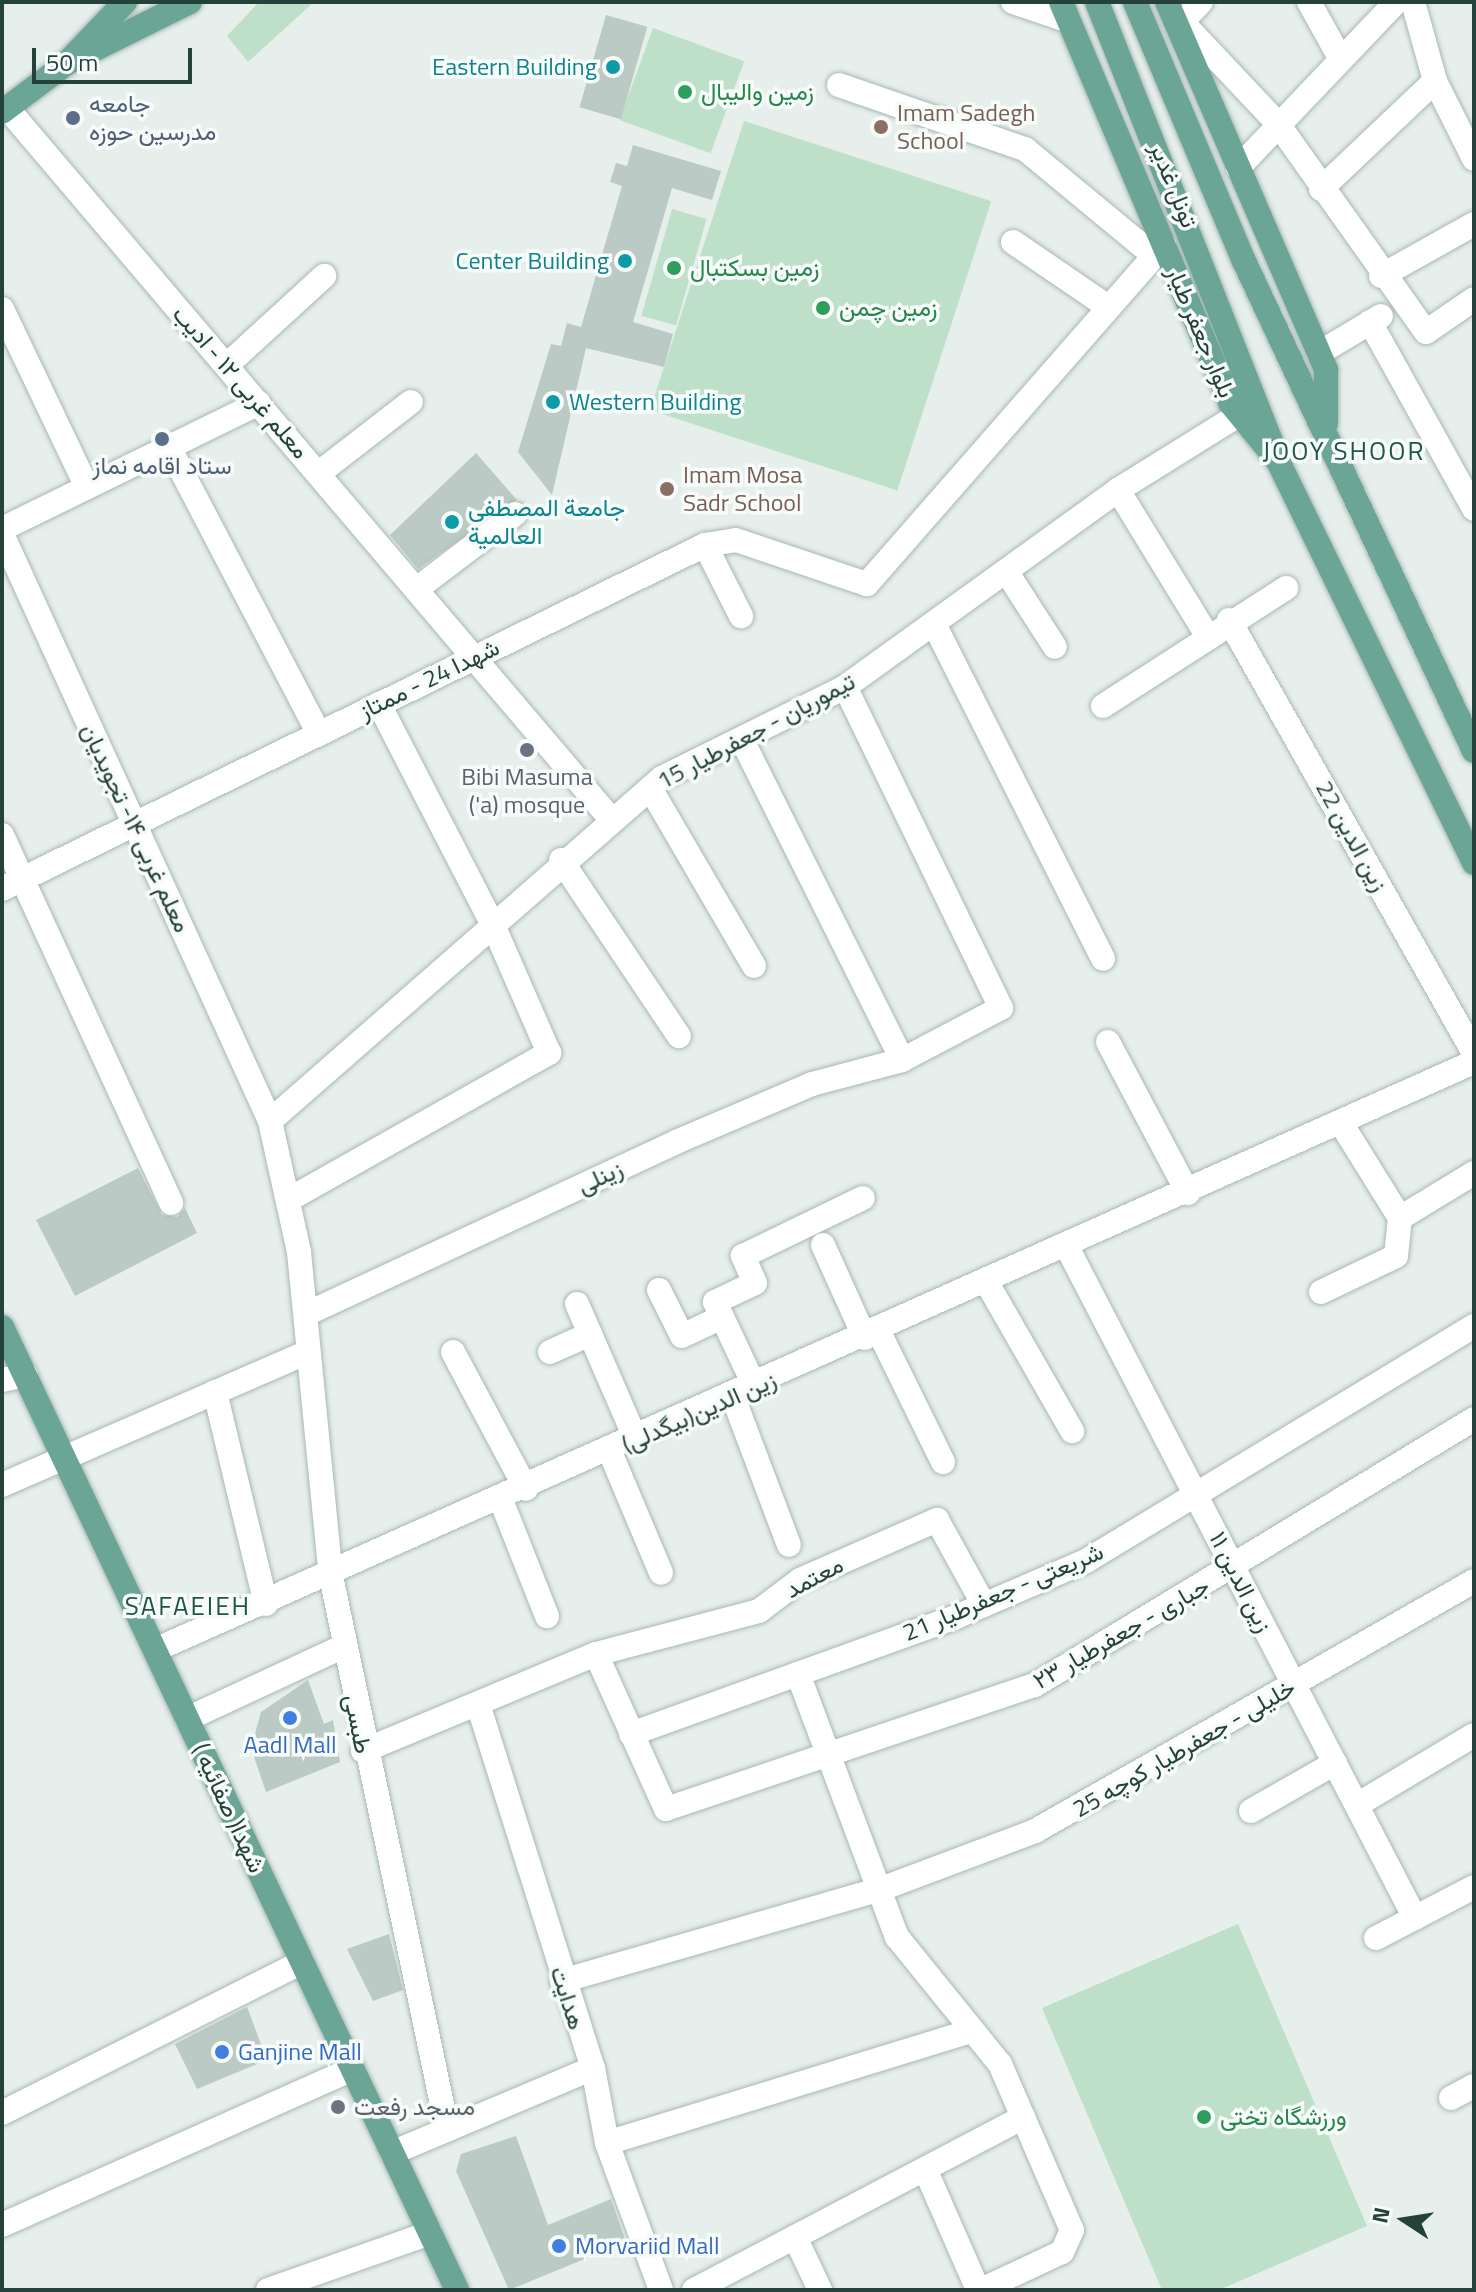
<!DOCTYPE html>
<html>
<head>
<meta charset="utf-8">
<style>
  body { margin:0 }
  #map { position:relative; width:1476px; height:2292px; overflow:hidden; background:#e6efeb; font-family:"Titillium Web",Vazirmatn,sans-serif }
  div>[style] { position:absolute }
  [style*='--x'] { left:calc(var(--x)*1px); top:calc(var(--y)*1px); width:calc(var(--w)*1px); rotate:calc(var(--a)*1deg) }
  .green>* { inset:0; background:#bfe0c8; transform-origin:0 0 }
  .building>* { inset:0; background:#bbcac4; transform-origin:0 0 }
  .roads { filter:drop-shadow(0 0 2px #a8b8b2) drop-shadow(0 0 2px #a8b8b2) }
  .minor>* { height:24px; margin:-12px; padding:0 12px; transform-origin:12px; border-radius:12px; background:#fff }
  .major>* { height:24px; margin:-12px; padding:0 12px; transform-origin:12px; border-radius:12px; background:#6aa596 }
  .dots>* { width:22px; height:22px; translate:-50% -50%; box-sizing:border-box; border:4px solid #f7fbf9; border-radius:50% }
  span { translate:-50% -50%; white-space:nowrap; text-align:center; line-height:1.15; -webkit-text-stroke:7px #f7fbf9; paint-order:stroke }
  .culture-label { font-size:24px; color:#0d838f }
  .right { translate:-100% -50%; text-align:right }
  .left { translate:0 -50%; text-align:left }
  .leisure-label { font-size:24px; color:#27864d }
  .service-label { font-size:24px; color:#4e5e75 }
  .education-label { font-size:24px; color:#785e54 }
  .street-label { font-size:24px; color:#24423a }
  .worship-label { font-size:24px; color:#5b616d }
  .shop-label { font-size:24px; color:#366cbe }
  .neighbourhood-label { font-size:26px; color:#1f5548; letter-spacing:2px }
  .frame { position:absolute; inset:0; border:4px solid #24423a; pointer-events:none }
  .north { position:absolute; left:1364px; top:2180px; width:80px; height:80px; -webkit-text-stroke:6px #f7fbf9; paint-order:stroke; rotate:282deg; font-size:22px; font-weight:700; line-height:32px; text-align:center; color:#24423a }
  .north::after { content:''; display:block; margin:auto; width:28px; height:36px; background:#24423a; clip-path:polygon(50% 0,100% 100%,50% 72%,0 100%) }
  .scale { position:absolute; left:32px; top:48px; width:160px; height:36px; box-sizing:border-box; border:4px solid #24423a; border-top:0; padding-left:10px; font-size:24px; line-height:28px; white-space:nowrap; color:#24423a; -webkit-text-stroke:6px #f7fbf9; paint-order:stroke }
</style>
</head>
<body>
<div id="map">
  <div class="green">
    <i style="clip-path:polygon(259px 2px,314px 2px,248px 62px,227px 36px)"></i>
    <i style="left:653px;top:28px;width:97px;height:98px;rotate:20deg"></i>
    <i style="left:744px;top:121px;width:260px;height:304px;rotate:18deg"></i>
    <i style="left:672px;top:209px;width:36px;height:111px;rotate:16deg"></i>
    <i style="clip-path:polygon(1238px 1924px,1367px 2226px,1219px 2290px,1162px 2290px,1042px 2008px)"></i>
  </div>
  <div class="building">
    <i style="left:606px;top:15px;width:43px;height:96px;rotate:16deg"></i>
    <i style="clip-path:polygon(633px 145px,721px 171px,712px 200px,672px 188px,633px 322px,673px 334px,664px 367px,586px 348px,552px 495px,518px 452px,551px 344px,561px 346px,567px 323px,581px 327px,622px 186px,610px 182px,616px 163px,627px 166px)"></i>
    <i style="clip-path:polygon(476px 453px,517px 500px,418px 569px,390px 535px)"></i>
    <i style="clip-path:polygon(138px 1168px,162px 1215px,177px 1217px,185px 1208px,197px 1233px,75px 1296px,36px 1220px)"></i>
    <i style="clip-path:polygon(308px 1680px,324px 1724px,333px 1720px,340px 1762px,266px 1792px,251px 1748px,261px 1712px)"></i>
    <i style="clip-path:polygon(389px 1934px,403px 1990px,373px 2001px,347px 1949px)"></i>
    <i style="clip-path:polygon(247px 2007px,267px 2060px,197px 2089px,175px 2044px)"></i>
    <i style="clip-path:polygon(516px 2136px,548px 2225px,611px 2199px,626px 2242px,509px 2290px,456px 2171px,461px 2154px)"></i>
  </div>
  <div class="roads">
    <div class="minor">
      <i style="--x:1013;--y:2;--w:59;--a:18.7"></i>
      <i style="--x:1201;--y:2;--w:28;--a:134"></i>
      <i style="--x:1182;--y:22;--w:140;--a:46.7"></i>
      <i style="--x:1278;--y:124;--w:255;--a:54.6"></i>
      <i style="--x:1426;--y:332;--w:58;--a:-34.5"></i>
      <i style="--x:1309;--y:2;--w:64;--a:61"></i>
      <i style="--x:1413;--y:2;--w:82;--a:74.4"></i>
      <i style="--x:1435;--y:81;--w:87;--a:63.4"></i>
      <i style="--x:839;--y:85;--w:197;--a:19"></i>
      <i style="--x:1025;--y:149;--w:166;--a:39.6"></i>
      <i style="--x:7;--y:108;--w:932;--a:49.66"></i>
      <i style="--x:1238;--y:168;--w:229;--a:-46.4"></i>
      <i style="--x:1321;--y:189;--w:157;--a:-43.5"></i>
      <i style="--x:1013;--y:242;--w:115;--a:34.4"></i>
      <i style="--x:1381;--y:276;--w:107;--a:-29.2"></i>
      <i style="--x:2;--y:309;--w:197;--a:64.5"></i>
      <i style="--x:1370;--y:322;--w:214;--a:60.9"></i>
      <i style="--x:1319;--y:353;--w:72;--a:-30.8"></i>
      <i style="--x:227;--y:365;--w:132;--a:-42.5"></i>
      <i style="--x:169;--y:447;--w:324;--a:62.4"></i>
      <i style="--x:319;--y:473;--w:116;--a:-37.7"></i>
      <i style="--x:1118;--y:490;--w:170;--a:58.5"></i>
      <i style="--x:2;--y:529;--w:286;--a:-26.1"></i>
      <i style="--x:2;--y:534;--w:645;--a:65.46"></i>
      <i style="--x:270;--y:1121;--w:134;--a:77.5"></i>
      <i style="--x:299;--y:1252;--w:326;--a:84.4"></i>
      <i style="--x:331;--y:1576;--w:564;--a:78.13"></i>
      <i style="--x:705;--y:545;--w:80;--a:63.1"></i>
      <i style="--x:1006;--y:571;--w:90;--a:57.2"></i>
      <i style="--x:418;--y:588;--w:122;--a:-37.3"></i>
      <i style="--x:1229;--y:620;--w:498;--a:60.5"></i>
      <i style="--x:934;--y:624;--w:375;--a:63.2"></i>
      <i style="--x:1103;--y:706;--w:218;--a:-32.8"></i>
      <i style="--x:742;--y:740;--w:358;--a:63.4"></i>
      <i style="--x:650;--y:788;--w:206;--a:59.7"></i>
      <i style="--x:2;--y:835;--w:405;--a:65.3"></i>
      <i style="--x:561;--y:860;--w:212;--a:56.2"></i>
      <i style="--x:2;--y:889;--w:783;--a:-26.07"></i>
      <i style="--x:705;--y:545;--w:31;--a:-9"></i>
      <i style="--x:736;--y:540;--w:138;--a:18.6"></i>
      <i style="--x:867;--y:584;--w:451;--a:-48.8"></i>
      <i style="--x:1108;--y:1042;--w:171;--a:62.1"></i>
      <i style="--x:270;--y:1121;--w:521;--a:-41.19"></i>
      <i style="--x:662;--y:778;--w:204;--a:-26.4"></i>
      <i style="--x:845;--y:687;--w:337;--a:-35.8"></i>
      <i style="--x:1118;--y:490;--w:144;--a:-31.9"></i>
      <i style="--x:288;--y:1200;--w:300;--a:-29.4"></i>
      <i style="--x:549;--y:1053;--w:137;--a:-113.6"></i>
      <i style="--x:494;--y:927;--w:251;--a:-117.3"></i>
      <i style="--x:1400;--y:1218;--w:87;--a:-31.3"></i>
      <i style="--x:823;--y:1245;--w:102;--a:65.7"></i>
      <i style="--x:1067;--y:1247;--w:756;--a:62.59"></i>
      <i style="--x:987;--y:1283;--w:171;--a:60.1"></i>
      <i style="--x:659;--y:1290;--w:51;--a:63.4"></i>
      <i style="--x:682;--y:1336;--w:44;--a:-25.4"></i>
      <i style="--x:1321;--y:1292;--w:83;--a:-25.6"></i>
      <i style="--x:1396;--y:1256;--w:38;--a:-84"></i>
      <i style="--x:1400;--y:1218;--w:110;--a:-121.9"></i>
      <i style="--x:577;--y:1304;--w:148;--a:66.5"></i>
      <i style="--x:306;--y:1314;--w:408;--a:-24.9"></i>
      <i style="--x:676;--y:1142;--w:148;--a:-23.1"></i>
      <i style="--x:812;--y:1084;--w:93;--a:-14.9"></i>
      <i style="--x:902;--y:1060;--w:112;--a:-27.7"></i>
      <i style="--x:1001;--y:1008;--w:357;--a:-115.9"></i>
      <i style="--x:879;--y:1332;--w:145;--a:63.8"></i>
      <i style="--x:453;--y:1352;--w:155;--a:61.9"></i>
      <i style="--x:550;--y:1352;--w:44;--a:-24.2"></i>
      <i style="--x:2;--y:1380;--w:24;--a:-12"></i>
      <i style="--x:755;--y:1387;--w:94;--a:-115.2"></i>
      <i style="--x:715;--y:1302;--w:44;--a:-25.4"></i>
      <i style="--x:755;--y:1283;--w:30;--a:-114"></i>
      <i style="--x:743;--y:1256;--w:133;--a:-25.8"></i>
      <i style="--x:215;--y:1392;--w:218;--a:76.5"></i>
      <i style="--x:733;--y:1397;--w:158;--a:69.3"></i>
      <i style="--x:610;--y:1452;--w:131;--a:67.1"></i>
      <i style="--x:2;--y:1485;--w:331;--a:-23.5"></i>
      <i style="--x:501;--y:1500;--w:125;--a:68.4"></i>
      <i style="--x:155;--y:1650;--w:1444;--a:-24.03"></i>
      <i style="--x:596;--y:1654;--w:170;--a:65.7"></i>
      <i style="--x:666;--y:1809;--w:389;--a:-18.6"></i>
      <i style="--x:1035;--y:1685;--w:513;--a:-31.21"></i>
      <i style="--x:798;--y:1674;--w:281;--a:69.4"></i>
      <i style="--x:897;--y:1937;--w:164;--a:51"></i>
      <i style="--x:1000;--y:2064;--w:181;--a:66.6"></i>
      <i style="--x:1072;--y:2230;--w:24;--a:114"></i>
      <i style="--x:1062;--y:2252;--w:89;--a:154.9"></i>
      <i style="--x:478;--y:1704;--w:382;--a:72.5"></i>
      <i style="--x:593;--y:2068;--w:76;--a:79.4"></i>
      <i style="--x:607;--y:2143;--w:157;--a:69.8"></i>
      <i style="--x:187;--y:1719;--w:173;--a:-24.9"></i>
      <i style="--x:631;--y:1734;--w:345;--a:-19.8"></i>
      <i style="--x:956;--y:1617;--w:142;--a:-23.3"></i>
      <i style="--x:1086;--y:1561;--w:454;--a:-31.2"></i>
      <i style="--x:363;--y:1751;--w:252;--a:-22.6"></i>
      <i style="--x:596;--y:1654;--w:169;--a:-14.8"></i>
      <i style="--x:759;--y:1611;--w:51;--a:-37.1"></i>
      <i style="--x:800;--y:1580;--w:150;--a:-23.7"></i>
      <i style="--x:937;--y:1520;--w:97;--a:61.1"></i>
      <i style="--x:1357;--y:1805;--w:136;--a:-30.9"></i>
      <i style="--x:1251;--y:1811;--w:97;--a:-29.7"></i>
      <i style="--x:1376;--y:1938;--w:110;--a:-27.5"></i>
      <i style="--x:562;--y:1981;--w:332;--a:-16.1"></i>
      <i style="--x:881;--y:1889;--w:165;--a:-20.6"></i>
      <i style="--x:1035;--y:1831;--w:505;--a:-29.66"></i>
      <i style="--x:1451;--y:2098;--w:26;--a:-28"></i>
      <i style="--x:2;--y:2113;--w:336;--a:-26.7"></i>
      <i style="--x:607;--y:2143;--w:382;--a:-17.1"></i>
      <i style="--x:392;--y:2153;--w:218;--a:-22.9"></i>
      <i style="--x:925;--y:2169;--w:132;--a:66.3"></i>
      <i style="--x:2;--y:2225;--w:383;--a:-24"></i>
      <i style="--x:795;--y:2237;--w:59;--a:64.7"></i>
      <i style="--x:268;--y:2290;--w:172;--a:-19.4"></i>
      <i style="--x:694;--y:2290;--w:372;--a:-27.7"></i>
    </div>
    <div class="major">
      <i style="--x:125;--y:2;--w:84;--a:133.6"></i>
      <i style="--x:67;--y:63;--w:137;--a:-26.4"></i>
      <i style="--x:1061;--y:2;--w:436;--a:67.1"></i>
      <i style="--x:1231;--y:404;--w:74;--a:50.5"></i>
      <i style="--x:1278;--y:461;--w:447;--a:64"></i>
      <i style="--x:1097;--y:2;--w:473;--a:68.4"></i>
      <i style="--x:1135;--y:2;--w:281;--a:67.2"></i>
      <i style="--x:1244;--y:261;--w:541;--a:64.86"></i>
      <i style="--x:1167;--y:2;--w:401;--a:66.6"></i>
      <i style="--x:1326;--y:370;--w:53;--a:90"></i>
      <i style="--x:2;--y:112;--w:81;--a:-37"></i>
      <i style="--x:2;--y:1327;--w:1065;--a:64.71"></i>
    </div>
  </div>
  <div class="dots">
    <i style="left:613px;top:67px;background:#0f9aa8"></i>
    <i style="left:685px;top:92px;background:#2e9e5b"></i>
    <i style="left:73px;top:118px;background:#5c6f8a"></i>
    <i style="left:881px;top:127px;background:#8d6e63"></i>
    <i style="left:625px;top:261px;background:#0f9aa8"></i>
    <i style="left:674px;top:268px;background:#2e9e5b"></i>
    <i style="left:823px;top:308px;background:#2e9e5b"></i>
    <i style="left:553px;top:402px;background:#0f9aa8"></i>
    <i style="left:162px;top:439px;background:#5c6f8a"></i>
    <i style="left:667px;top:489px;background:#8d6e63"></i>
    <i style="left:452px;top:522px;background:#0f9aa8"></i>
    <i style="left:527px;top:750px;background:#6b7280"></i>
    <i style="left:290px;top:1718px;background:#3f7fe0"></i>
    <i style="left:222px;top:2052px;background:#3f7fe0"></i>
    <i style="left:338px;top:2107px;background:#6b7280"></i>
    <i style="left:1204px;top:2117px;background:#2e9e5b"></i>
    <i style="left:559px;top:2246px;background:#3f7fe0"></i>
  </div>
  <div class="culture-label">
    <span class="right" style="left:597px;top:67px">Eastern Building</span>
    <span class="right" style="left:609px;top:261px">Center Building</span>
    <span class="left" style="left:569px;top:402px">Western Building</span>
    <span class="left" style="left:468px;top:522px">جامعة المصطفی<br>العالمیة</span>
  </div>
  <div class="leisure-label">
    <span class="left" style="left:701px;top:92px">زمین والیبال</span>
    <span class="left" style="left:690px;top:268px">زمین بسکتبال</span>
    <span class="left" style="left:839px;top:308px">زمین چمن</span>
    <span class="left" style="left:1220px;top:2117px">ورزشگاه تختی</span>
  </div>
  <div class="service-label">
    <span class="left" style="left:89px;top:118px">جامعه<br>مدرسین حوزه</span>
    <span style="left:162px;top:466px">ستاد اقامه نماز</span>
  </div>
  <div class="education-label">
    <span class="left" style="left:897px;top:127px">Imam Sadegh<br>School</span>
    <span class="left" style="left:683px;top:489px">Imam Mosa<br>Sadr School</span>
  </div>
  <div class="street-label">
    <span style="left:1174px;top:185px;rotate:68deg">تونل غدیر</span>
    <span style="left:1201px;top:332px;rotate:67deg">بلوار جعفر طیار</span>
    <span style="left:241px;top:382px;rotate:49deg">معلم غربی ۱۲ - ادیب</span>
    <span style="left:429px;top:679px;rotate:-26deg">شهدا 24 - ممتاز</span>
    <span style="left:756px;top:731px;rotate:-28deg">تیموریان - جعفرطیار 15</span>
    <span style="left:136px;top:828px;rotate:65deg">معلم غربی ۱۴- تجویدیان</span>
    <span style="left:1352px;top:836px;rotate:61deg">زین الدین 22</span>
    <span style="left:600px;top:1177px;rotate:-25deg">زینلی</span>
    <span style="left:699px;top:1412px;rotate:-24deg">زین الدین(بیگدلی)</span>
    <span style="left:814px;top:1577px;rotate:-28deg">معتمد</span>
    <span style="left:1241px;top:1582px;rotate:63deg">زین الدین ۱۱</span>
    <span style="left:1003px;top:1592px;rotate:-23deg">شریعتی - جعفرطیار 21</span>
    <span style="left:1121px;top:1633px;rotate:-30deg">جباری - جعفرطیار ۲۳</span>
    <span style="left:358px;top:1724px;rotate:79deg">طبسی</span>
    <span style="left:1184px;top:1748px;rotate:-30deg">خلیلی - جعفرطیار کوچه 25</span>
    <span style="left:229px;top:1808px;rotate:65deg">شهدا( صفائیه )</span>
    <span style="left:568px;top:1998px;rotate:72deg">هدایت</span>
  </div>
  <div class="worship-label">
    <span style="left:527px;top:791px">Bibi Masuma<br>('a) mosque</span>
    <span class="left" style="left:354px;top:2107px">مسجد رفعت</span>
  </div>
  <div class="shop-label">
    <span style="left:290px;top:1745px">Aadl Mall</span>
    <span class="left" style="left:238px;top:2052px">Ganjine Mall</span>
    <span class="left" style="left:575px;top:2246px">Morvariid Mall</span>
  </div>
  <div class="neighbourhood-label">
    <span style="left:1344px;top:451px">JOOY SHOOR</span>
    <span style="left:188px;top:1606px">SAFAEIEH</span>
  </div>
  <div class="frame"></div>
  <div class="north">N</div>
  <div class="scale">50 m</div>
</div>
</body>
</html>
